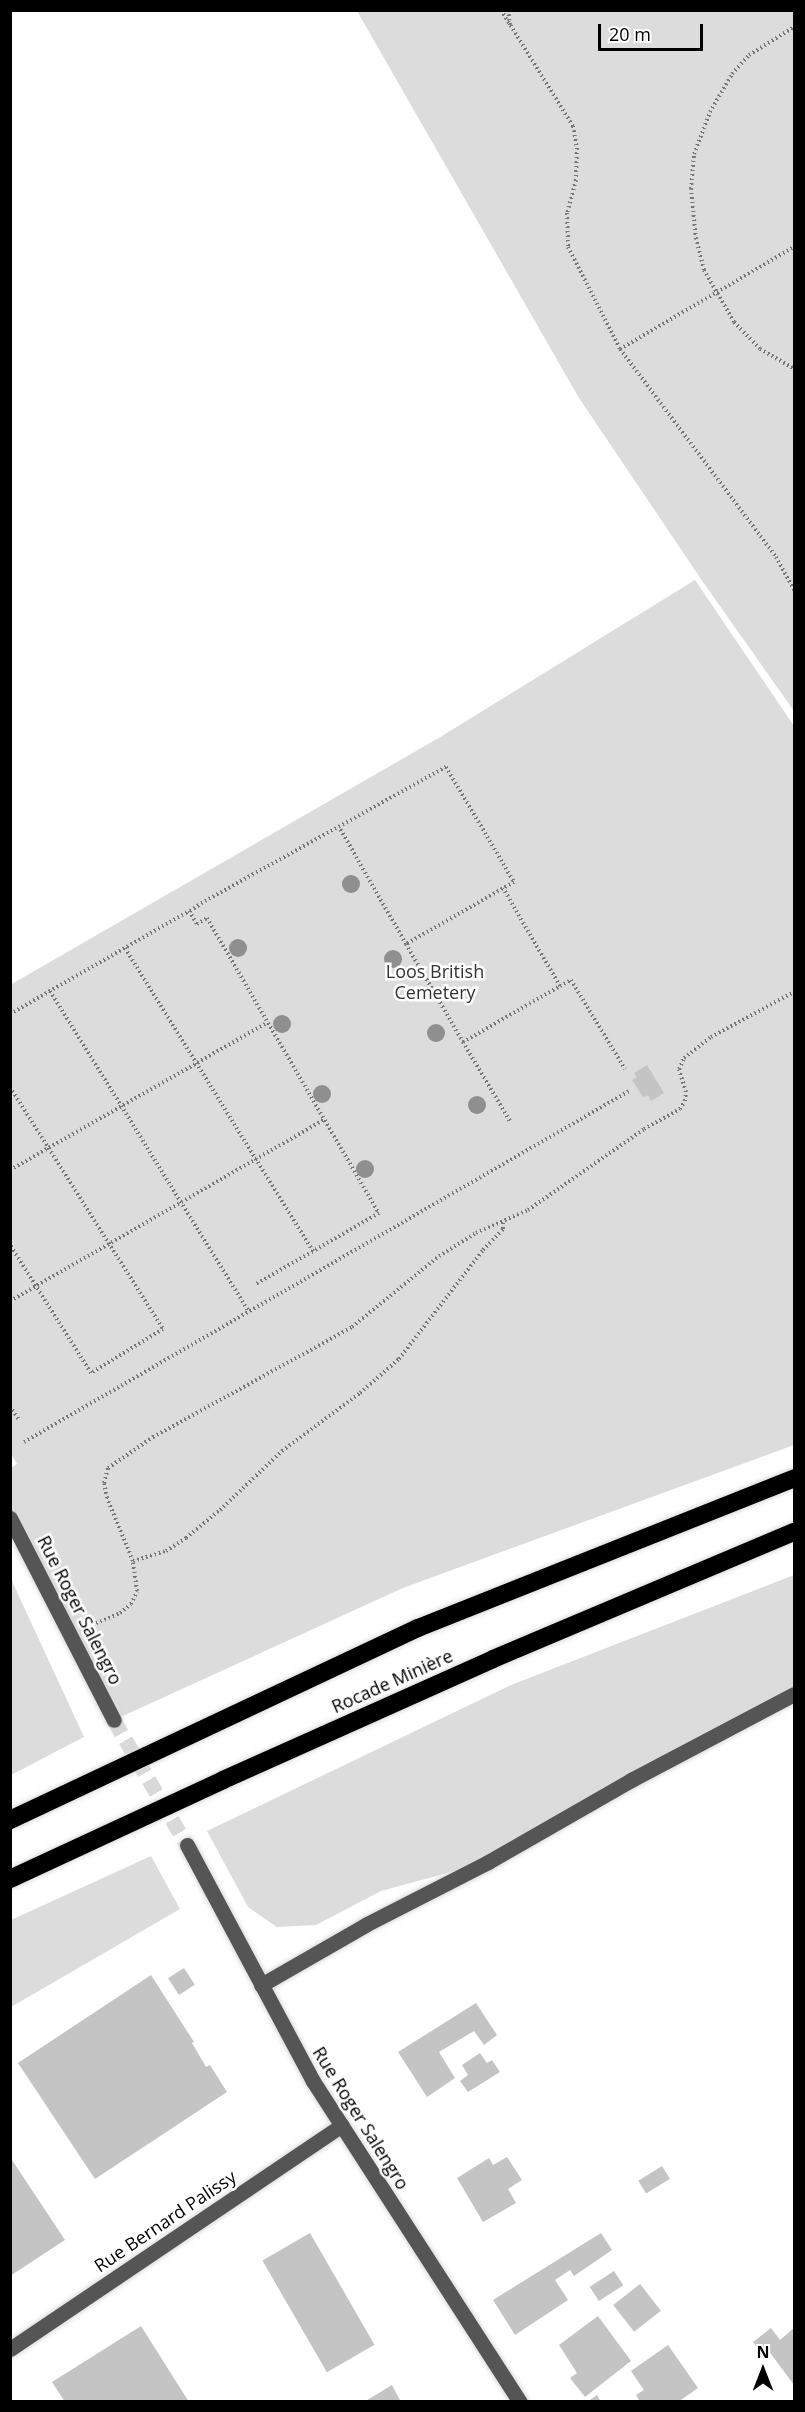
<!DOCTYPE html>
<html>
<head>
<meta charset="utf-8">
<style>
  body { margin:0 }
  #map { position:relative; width:805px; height:2412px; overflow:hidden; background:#fff; font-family:"Open Sans",sans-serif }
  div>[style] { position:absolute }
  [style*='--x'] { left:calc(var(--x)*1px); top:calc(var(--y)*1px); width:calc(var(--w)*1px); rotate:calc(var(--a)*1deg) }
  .green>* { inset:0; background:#dcdcdc }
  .building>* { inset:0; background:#c4c4c4; transform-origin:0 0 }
  .minor-tunnel>* { height:15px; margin-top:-7.5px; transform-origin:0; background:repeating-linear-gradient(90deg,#d9d9d9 0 15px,transparent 0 23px) }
  .path>* { height:4px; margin-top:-2px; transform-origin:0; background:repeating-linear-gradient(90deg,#777 0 1.5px,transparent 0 4.5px) }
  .roads { filter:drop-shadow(0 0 2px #dbdbdb) drop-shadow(0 0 2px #dbdbdb) }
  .minor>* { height:15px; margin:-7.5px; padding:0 7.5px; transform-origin:7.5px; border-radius:7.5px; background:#555 }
  .highway>* { height:18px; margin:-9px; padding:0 9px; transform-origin:9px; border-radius:9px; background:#000 }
  .path-bridge>* { height:4px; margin-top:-2px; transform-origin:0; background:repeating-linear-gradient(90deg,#777 0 1.5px,transparent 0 4.5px) }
  .trees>* { width:18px; height:18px; margin:-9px; border-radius:50%; background:#8f8f8f }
  span { translate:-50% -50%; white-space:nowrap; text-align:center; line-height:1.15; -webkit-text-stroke:5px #fff; paint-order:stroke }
  .park-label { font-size:18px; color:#333 }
  .street-label { font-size:18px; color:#000 }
  .frame { position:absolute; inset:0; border:12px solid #000; pointer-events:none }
  .north { position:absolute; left:733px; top:2340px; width:60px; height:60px; -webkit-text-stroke:4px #fff; paint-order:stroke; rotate:0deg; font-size:16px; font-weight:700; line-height:24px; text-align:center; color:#000 }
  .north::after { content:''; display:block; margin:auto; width:21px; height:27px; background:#000; clip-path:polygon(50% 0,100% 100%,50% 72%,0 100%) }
  .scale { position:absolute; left:598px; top:24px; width:105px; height:27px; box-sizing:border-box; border:3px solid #000; border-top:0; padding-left:8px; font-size:18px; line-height:21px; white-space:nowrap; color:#000; -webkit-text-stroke:4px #fff; paint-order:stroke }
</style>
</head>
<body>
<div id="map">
  <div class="green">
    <i style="clip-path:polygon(357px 11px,794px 11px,794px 711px,703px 582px,579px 398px)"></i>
    <i style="clip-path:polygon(695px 580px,794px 726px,794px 1445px,403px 1588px,114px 1720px,11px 1518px,11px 1468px,17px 1464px,10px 1452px,10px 985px,442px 736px)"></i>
    <i style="clip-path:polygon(794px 1575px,794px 1694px,488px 1862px,381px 1891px,316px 1925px,277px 1927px,248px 1907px,207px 1831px,511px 1685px)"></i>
    <i style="clip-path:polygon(11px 1579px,84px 1737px,11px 1775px,10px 1775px)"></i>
    <i style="clip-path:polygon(151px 1856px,180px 1909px,11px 2007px,11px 1920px)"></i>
  </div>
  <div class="building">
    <i style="clip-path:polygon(647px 1065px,664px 1093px,651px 1101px,648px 1095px,643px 1097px,632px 1080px,637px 1077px,634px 1073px)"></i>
    <i style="left:184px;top:1968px;width:20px;height:19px;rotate:57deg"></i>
    <i style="clip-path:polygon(151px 1975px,194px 2042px,192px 2043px,206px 2067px,210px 2065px,227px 2092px,95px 2179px,18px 2063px)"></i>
    <i style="clip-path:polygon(476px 2003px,497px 2035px,484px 2045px,474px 2031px,439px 2052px,455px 2078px,427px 2097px,398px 2052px)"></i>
    <i style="clip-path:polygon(480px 2053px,487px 2063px,492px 2060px,500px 2072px,468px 2092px,460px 2081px,468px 2075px,462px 2065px)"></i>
    <i style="clip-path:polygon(10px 2157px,65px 2240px,10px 2276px)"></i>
    <i style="clip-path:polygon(507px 2157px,522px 2180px,508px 2189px,516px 2203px,483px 2222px,457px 2178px,489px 2158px,493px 2165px)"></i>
    <i style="left:662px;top:2166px;width:15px;height:28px;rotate:58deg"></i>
    <i style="left:310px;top:2233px;width:129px;height:55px;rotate:60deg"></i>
    <i style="clip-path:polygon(601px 2233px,612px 2250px,574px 2276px,570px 2270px,555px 2280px,568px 2300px,515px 2335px,493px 2300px)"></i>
    <i style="left:614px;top:2271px;width:17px;height:29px;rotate:57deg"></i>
    <i style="left:640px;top:2284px;width:34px;height:34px;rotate:52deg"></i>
    <i style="clip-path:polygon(598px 2316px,631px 2361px,585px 2397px,570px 2378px,577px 2373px,559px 2345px)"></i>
    <i style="clip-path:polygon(141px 2326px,189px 2402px,65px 2402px,52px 2382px)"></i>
    <i style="clip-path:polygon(771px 2328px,780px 2340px,794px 2328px,794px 2385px,768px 2350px,762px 2354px,753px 2342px)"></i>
    <i style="clip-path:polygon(668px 2345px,698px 2388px,678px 2402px,640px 2402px,636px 2395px,644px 2390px,631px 2371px)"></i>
    <i style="clip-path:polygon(392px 2385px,401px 2402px,364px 2402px)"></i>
    <i style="clip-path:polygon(597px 2395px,601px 2402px,587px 2402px)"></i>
  </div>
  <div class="minor-tunnel">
    <i style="--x:114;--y:1720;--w:145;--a:59.7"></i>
  </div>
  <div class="path">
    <i style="--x:501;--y:10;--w:137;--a:58.2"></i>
    <i style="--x:573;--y:126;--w:22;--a:80"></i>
    <i style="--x:577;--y:148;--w:32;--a:92"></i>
    <i style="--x:576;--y:180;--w:34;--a:105"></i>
    <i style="--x:567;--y:213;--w:34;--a:88"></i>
    <i style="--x:568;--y:247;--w:114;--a:63"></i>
    <i style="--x:620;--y:349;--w:260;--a:53.1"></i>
    <i style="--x:776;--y:557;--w:38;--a:61"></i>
    <i style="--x:508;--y:10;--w:15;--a:82"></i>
    <i style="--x:704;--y:270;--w:32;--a:-104"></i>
    <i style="--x:696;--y:239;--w:50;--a:-95.7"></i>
    <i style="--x:691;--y:189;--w:35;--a:-85"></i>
    <i style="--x:694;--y:154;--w:45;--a:-69.1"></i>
    <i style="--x:710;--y:112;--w:44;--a:-59.9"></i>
    <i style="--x:732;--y:74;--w:25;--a:-48"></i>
    <i style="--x:749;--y:55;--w:53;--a:-31.9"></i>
    <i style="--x:734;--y:322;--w:37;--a:46"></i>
    <i style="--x:760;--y:349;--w:39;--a:30"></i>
    <i style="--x:620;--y:349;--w:202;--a:-30.4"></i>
    <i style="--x:190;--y:911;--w:18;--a:-34"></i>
    <i style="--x:205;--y:901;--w:276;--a:-29.1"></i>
    <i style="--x:446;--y:767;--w:134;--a:59.4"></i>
    <i style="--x:514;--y:882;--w:125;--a:150.1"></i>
    <i style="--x:406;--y:944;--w:135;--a:-119.8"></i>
    <i style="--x:406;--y:944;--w:113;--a:59.8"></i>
    <i style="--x:463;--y:1042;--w:112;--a:-30"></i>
    <i style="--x:560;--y:986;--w:113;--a:-120.2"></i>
    <i style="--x:125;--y:948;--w:357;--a:58.2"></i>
    <i style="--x:560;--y:986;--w:13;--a:-29"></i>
    <i style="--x:571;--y:980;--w:104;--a:58.8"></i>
    <i style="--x:50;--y:991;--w:378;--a:58.2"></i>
    <i style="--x:10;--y:1014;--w:207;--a:-29.9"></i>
    <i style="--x:189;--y:911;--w:15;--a:58"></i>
    <i style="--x:197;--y:924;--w:12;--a:-31"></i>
    <i style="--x:207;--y:918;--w:341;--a:59.8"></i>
    <i style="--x:379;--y:1213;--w:142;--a:150"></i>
    <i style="--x:463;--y:1042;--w:92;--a:59.3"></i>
    <i style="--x:10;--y:1087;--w:286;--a:57.7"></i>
    <i style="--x:163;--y:1329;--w:84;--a:148.6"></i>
    <i style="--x:91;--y:1373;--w:151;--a:-122.3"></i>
    <i style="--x:10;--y:1170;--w:297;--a:-29.8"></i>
    <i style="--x:10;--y:1301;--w:362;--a:-30"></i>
    <i style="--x:10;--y:1406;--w:17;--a:57"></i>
    <i style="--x:24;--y:1442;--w:699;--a:-30.12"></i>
    <i style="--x:133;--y:1561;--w:34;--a:-17"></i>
    <i style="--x:166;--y:1551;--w:24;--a:-33"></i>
    <i style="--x:186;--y:1538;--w:44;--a:-39.5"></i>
    <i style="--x:220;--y:1510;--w:86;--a:-43.6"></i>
    <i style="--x:282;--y:1451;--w:97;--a:-36.6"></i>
    <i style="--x:360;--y:1393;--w:52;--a:-41.1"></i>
    <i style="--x:399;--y:1359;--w:138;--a:-52.4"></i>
    <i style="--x:483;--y:1250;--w:29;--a:-46"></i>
    <i style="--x:503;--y:1229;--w:8;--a:-90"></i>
    <i style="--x:92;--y:1625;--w:30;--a:-23"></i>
    <i style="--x:120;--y:1613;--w:14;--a:-39"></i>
    <i style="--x:131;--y:1604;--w:14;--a:-65"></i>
    <i style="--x:137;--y:1591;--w:30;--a:-98"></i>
    <i style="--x:133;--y:1561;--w:68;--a:-112.4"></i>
    <i style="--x:107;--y:1498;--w:15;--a:-101"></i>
    <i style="--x:104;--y:1483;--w:16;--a:-75"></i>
    <i style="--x:108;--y:1468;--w:55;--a:-34.6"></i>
    <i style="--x:153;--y:1437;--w:227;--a:-28.9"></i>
    <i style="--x:352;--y:1327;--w:112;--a:-39.2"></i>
    <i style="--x:439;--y:1256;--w:44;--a:-31.9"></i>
    <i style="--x:476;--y:1233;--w:57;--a:-23.9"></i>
    <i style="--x:528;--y:1210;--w:141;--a:-34.9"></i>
    <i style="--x:644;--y:1129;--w:41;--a:-29.1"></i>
    <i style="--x:680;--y:1109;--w:9;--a:-58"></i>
    <i style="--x:685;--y:1101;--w:9;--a:-84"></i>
    <i style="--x:686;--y:1092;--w:24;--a:-107"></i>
    <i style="--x:679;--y:1069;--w:12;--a:-66"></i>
    <i style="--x:684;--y:1058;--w:34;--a:-38"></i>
    <i style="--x:711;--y:1037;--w:94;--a:-28.5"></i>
  </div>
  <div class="roads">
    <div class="minor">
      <i style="--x:10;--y:1518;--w:227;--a:62.8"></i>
      <i style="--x:187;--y:1845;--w:268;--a:61.9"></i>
      <i style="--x:313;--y:2081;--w:382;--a:57.2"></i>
      <i style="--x:261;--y:1985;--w:122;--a:-29.9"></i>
      <i style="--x:367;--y:1924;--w:136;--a:-27.1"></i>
      <i style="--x:488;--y:1862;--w:165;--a:-29.8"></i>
      <i style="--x:631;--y:1780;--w:184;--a:-27.8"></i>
      <i style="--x:10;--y:2349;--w:400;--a:-34"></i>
    </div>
    <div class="highway">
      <i style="--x:10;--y:1820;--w:451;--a:-25.2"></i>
      <i style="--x:418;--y:1628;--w:405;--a:-21.7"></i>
      <i style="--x:10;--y:1879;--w:235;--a:-24.9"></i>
      <i style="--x:223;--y:1780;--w:296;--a:-24.1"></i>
      <i style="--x:493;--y:1659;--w:327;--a:-22.9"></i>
    </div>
  </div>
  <div class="path-bridge">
    <i style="--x:704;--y:270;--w:60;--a:60"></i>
  </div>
  <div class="trees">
    <i style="left:351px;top:884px"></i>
    <i style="left:238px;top:948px"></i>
    <i style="left:393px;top:959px"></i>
    <i style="left:282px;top:1024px"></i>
    <i style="left:436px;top:1033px"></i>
    <i style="left:322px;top:1094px"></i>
    <i style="left:477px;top:1105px"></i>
    <i style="left:365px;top:1169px"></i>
  </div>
  <div class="park-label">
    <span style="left:435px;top:982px">Loos British<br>Cemetery</span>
  </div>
  <div class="street-label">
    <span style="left:80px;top:1610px;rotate:63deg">Rue Roger Salengro</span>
    <span style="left:392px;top:1681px;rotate:-24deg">Rocade Minière</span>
    <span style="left:361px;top:2118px;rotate:58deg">Rue Roger Salengro</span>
    <span style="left:165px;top:2221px;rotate:-34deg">Rue Bernard Palissy</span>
  </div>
  <div class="frame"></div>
  <div class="north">N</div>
  <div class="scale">20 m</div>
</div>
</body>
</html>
